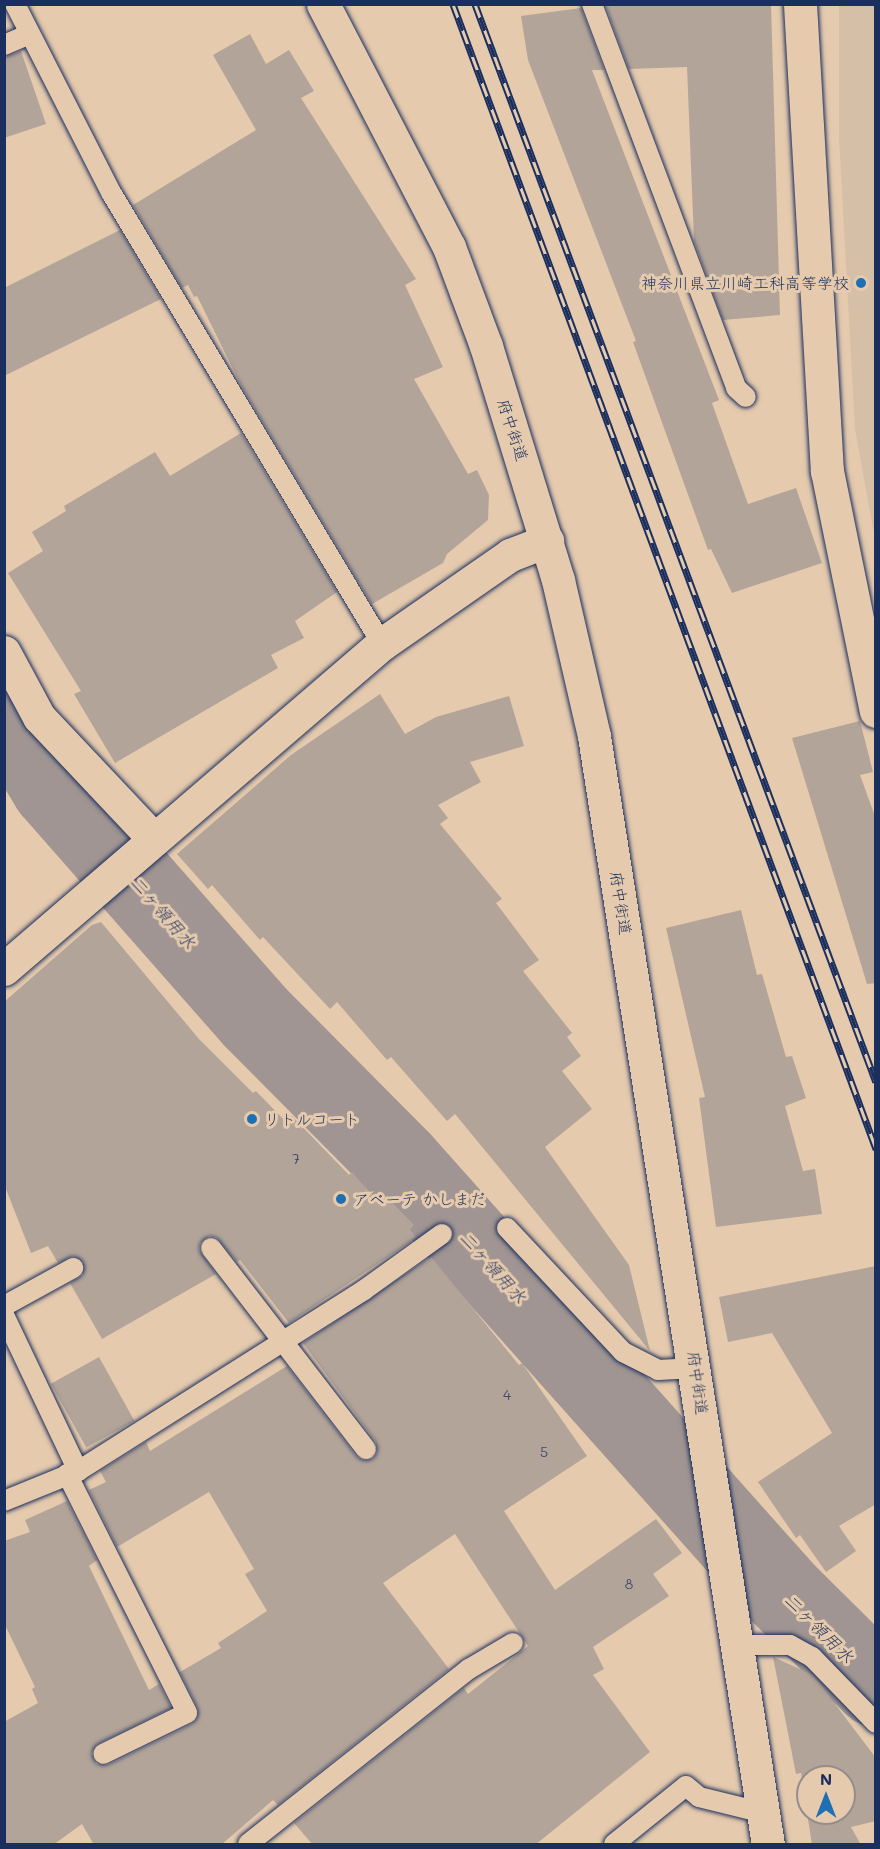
<!DOCTYPE html>
<html>
<head>
<meta charset="utf-8">
<style>
  body { margin:0 }
  #map { position:relative; width:880px; height:1849px; overflow:hidden; background:#e5caad; font-family:Mali,"Klee One",sans-serif }
  div>[style] { position:absolute }
  [style*='--x'] { left:calc(var(--x)*1px); top:calc(var(--y)*1px); width:calc(var(--w)*1px); rotate:calc(var(--a)*1deg) }
  .built>* { inset:0; background:#d6bfa7 }
  .river>* { height:84px; margin:-42px; padding:0 42px; transform-origin:42px; border-radius:42px; background:#a09592 }
  .building>* { inset:0; background:#b3a499; transform-origin:0 0 }
  .roads { filter:drop-shadow(0 0 2px #1b2f5e) drop-shadow(0 0 2px #1b2f5e) }
  .service>* { height:20px; margin:-10px; padding:0 10px; transform-origin:10px; border-radius:10px; background:#e5caad }
  .minor>* { height:33px; margin:-16.5px; padding:0 16.5px; transform-origin:16.5px; border-radius:16.5px; background:#e5caad }
  .trunk>* { height:33px; margin:-16.5px; padding:0 16.5px; transform-origin:16.5px; border-radius:16.5px; background:#e5caad }
  .rail>* { height:7px; margin-top:-3.5px; transform-origin:0; background:repeating-linear-gradient(90deg,#e5caad 0 14px,#1b2f5e 0 28px); box-sizing:border-box; border-block:2px solid #1b2f5e }
  .dots>* { width:16px; height:16px; translate:-50% -50%; box-sizing:border-box; border:3px solid #e5caad; border-radius:50% }
  span { translate:-50% -50%; white-space:nowrap; text-align:center; line-height:1.15; -webkit-text-stroke:6px #e5caad; paint-order:stroke }
  .number-label { font-size:14px; color:#414c6d }
  .number-label span { -webkit-text-stroke-width:0 }
  .poi-label { font-size:16px; color:#1b2f5e }
  .right { translate:-100% -50%; text-align:right }
  .left { translate:0 -50%; text-align:left }
  .street-label { font-size:16px; color:#1b2f5e }
  .water-label { font-size:18px; color:#2f3e66; font-style:italic }
  .frame { position:absolute; inset:0; border:6px solid #1b2f5e; pointer-events:none }
  .north { position:absolute; left:796px; top:1765px; width:60px; height:60px; box-sizing:border-box; background:#e5caad; border:2px solid #948c8d; border-radius:50%; rotate:0deg; font-size:16px; font-weight:700; line-height:24px; text-align:center; color:#1b2f5e }
  .north::after { content:''; display:block; margin:auto; width:21px; height:27px; background:#1f6fb2; clip-path:polygon(50% 0,100% 100%,50% 72%,0 100%) }
</style>
</head>
<body>
<div id="map">
  <div class="built">
    <i style="clip-path:polygon(839px 5px,875px 5px,875px 539px,855px 429px,839px 137px)"></i>
  </div>
  <div class="river">
    <i style="--x:4;--y:706;--w:95;--a:58.8"></i>
    <i style="--x:53;--y:787;--w:306;--a:48.7"></i>
    <i style="--x:255;--y:1017;--w:204;--a:45.2"></i>
    <i style="--x:399;--y:1162;--w:577;--a:48.3"></i>
    <i style="--x:783;--y:1593;--w:131;--a:44.7"></i>
  </div>
  <div class="building">
    <i style="clip-path:polygon(605px 4px,771px 4px,780px 315px,723px 320px,694px 241px,687px 67px,629px 69px)"></i>
    <i style="clip-path:polygon(581px 8px,604px 70px,592px 70px,719px 400px,712px 403px,748px 504px,796px 488px,822px 563px,732px 593px,711px 549px,708px 550px,633px 342px,636px 341px,528px 60px,521px 16px)"></i>
    <i style="clip-path:polygon(250px 34px,266px 64px,289px 50px,314px 91px,301px 98px,416px 279px,405px 285px,443px 367px,414px 379px,468px 474px,477px 470px,489px 495px,488px 520px,447px 554px,443px 563px,372px 604px,242px 387px,197px 296px,194px 297px,188px 285px,182px 288px,133px 205px,256px 130px,213px 55px)"></i>
    <i style="clip-path:polygon(21px 51px,46px 124px,4px 138px,4px 57px)"></i>
    <i style="clip-path:polygon(120px 230px,161px 299px,4px 376px,4px 288px)"></i>
    <i style="clip-path:polygon(241px 433px,337px 592px,295px 621px,304px 638px,271px 655px,278px 668px,115px 763px,74px 694px,81px 691px,8px 573px,43px 551px,32px 532px,66px 511px,64px 506px,155px 452px,170px 476px)"></i>
    <i style="clip-path:polygon(380px 694px,405px 734px,436px 717px,509px 696px,524px 746px,470px 762px,481px 782px,438px 805px,448px 818px,440px 824px,502px 899px,496px 903px,539px 960px,523px 971px,572px 1033px,567px 1037px,581px 1056px,562px 1071px,592px 1109px,545px 1147px,629px 1265px,650px 1351px,455px 1114px,447px 1121px,391px 1057px,387px 1060px,337px 1002px,330px 1009px,263px 937px,260px 940px,212px 885px,208px 889px,177px 854px,291px 755px)"></i>
    <i style="clip-path:polygon(860px 721px,873px 772px,860px 775px,876px 819px,876px 983px,867px 984px,792px 738px)"></i>
    <i style="clip-path:polygon(741px 910px,757px 975px,762px 974px,786px 1057px,792px 1056px,806px 1098px,785px 1106px,803px 1171px,815px 1169px,822px 1214px,716px 1227px,699px 1098px,705px 1097px,666px 928px)"></i>
    <i style="clip-path:polygon(101px 922px,199px 1039px,253px 1093px,256px 1091px,286px 1122px,292px 1116px,349px 1175px,352px 1172px,379px 1204px,387px 1197px,414px 1225px,410px 1229px,416px 1238px,289px 1323px,240px 1260px,237px 1262px,216px 1237px,209px 1236px,200px 1243px,199px 1250px,216px 1274px,102px 1339px,70px 1283px,83px 1275px,83px 1262px,73px 1256px,58px 1263px,48px 1246px,31px 1253px,4px 1184px,4px 1002px,92px 925px)"></i>
    <i style="clip-path:polygon(431px 1257px,519px 1365px,522px 1363px,587px 1456px,504px 1511px,555px 1590px,656px 1519px,682px 1553px,653px 1574px,669px 1596px,593px 1647px,604px 1669px,593px 1675px,650px 1752px,535px 1845px,313px 1845px,294px 1823px,464px 1688px,468px 1694px,528px 1646px,455px 1534px,383px 1583px,449px 1669px,278px 1805px,273px 1800px,221px 1845px,94px 1845px,82px 1824px,53px 1845px,4px 1845px,4px 1722px,38px 1703px,32px 1689px,35px 1687px,4px 1623px,4px 1541px,30px 1532px,25px 1520px,67px 1501px,97px 1560px,89px 1566px,149px 1690px,159px 1684px,171px 1708px,97px 1744px,91px 1753px,96px 1764px,108px 1765px,192px 1724px,197px 1719px,198px 1708px,180px 1672px,221px 1648px,218px 1643px,267px 1611px,245px 1574px,254px 1569px,209px 1492px,117px 1547px,89px 1490px,106px 1482px,100px 1471px,146px 1442px,150px 1451px,287px 1366px,356px 1456px,362px 1460px,373px 1459px,377px 1453px,376px 1442px,303px 1343px)"></i>
    <i style="clip-path:polygon(876px 1266px,876px 1504px,839px 1526px,856px 1551px,826px 1572px,800px 1535px,796px 1538px,758px 1482px,832px 1433px,772px 1333px,728px 1342px,719px 1297px)"></i>
    <i style="left:99px;top:1357px;width:73px;height:55px;rotate:61deg"></i>
    <i style="clip-path:polygon(evenodd,773px 1657px,813px 1675px,876px 1758px,876px 1821px,851px 1827px,861px 1845px,812px 1845px,801px 1773px,796px 1774px,773px 1657px,808px 1777px,844px 1777px,844px 1813px,808px 1813px,808px 1777px)"></i>
  </div>
  <div class="roads">
    <div class="service">
      <i style="--x:15;--y:4;--w:213;--a:63"></i>
      <i style="--x:112;--y:194;--w:525;--a:59.04"></i>
      <i style="--x:592;--y:4;--w:410;--a:69.4"></i>
      <i style="--x:736;--y:388;--w:13;--a:42"></i>
      <i style="--x:4;--y:45;--w:28;--a:-23"></i>
      <i style="--x:507;--y:1228;--w:170;--a:46.9"></i>
      <i style="--x:623;--y:1352;--w:39;--a:27"></i>
      <i style="--x:658;--y:1370;--w:37;--a:-3"></i>
      <i style="--x:211;--y:1248;--w:254;--a:52.4"></i>
      <i style="--x:4;--y:1306;--w:79;--a:-28.8"></i>
      <i style="--x:4;--y:1315;--w:173;--a:64.6"></i>
      <i style="--x:67;--y:1474;--w:267;--a:63.3"></i>
      <i style="--x:187;--y:1713;--w:93;--a:154"></i>
      <i style="--x:4;--y:1501;--w:80;--a:-22.1"></i>
      <i style="--x:78;--y:1471;--w:338;--a:-32.3"></i>
      <i style="--x:364;--y:1290;--w:96;--a:-35.7"></i>
      <i style="--x:736;--y:1645;--w:54;--a:0"></i>
      <i style="--x:790;--y:1645;--w:25;--a:29"></i>
      <i style="--x:812;--y:1657;--w:92;--a:45.9"></i>
      <i style="--x:248;--y:1844;--w:282;--a:-38.4"></i>
      <i style="--x:469;--y:1669;--w:51;--a:-30.6"></i>
      <i style="--x:614;--y:1844;--w:92;--a:-38.9"></i>
      <i style="--x:686;--y:1786;--w:17;--a:40"></i>
      <i style="--x:699;--y:1797;--w:67;--a:13.8"></i>
    </div>
    <div class="minor">
      <i style="--x:800;--y:4;--w:468;--a:86.7"></i>
      <i style="--x:827;--y:471;--w:245;--a:78.5"></i>
      <i style="--x:4;--y:652;--w:74;--a:61.7"></i>
      <i style="--x:39;--y:717;--w:168;--a:46.7"></i>
      <i style="--x:4;--y:969;--w:499;--a:-40.7"></i>
      <i style="--x:382;--y:644;--w:156;--a:-34.8"></i>
      <i style="--x:510;--y:555;--w:40;--a:-21"></i>
    </div>
    <div class="trunk">
      <i style="--x:323;--y:4;--w:274;--a:62.6"></i>
      <i style="--x:449;--y:247;--w:106;--a:69.5"></i>
      <i style="--x:486;--y:346;--w:245;--a:72.9"></i>
      <i style="--x:558;--y:580;--w:160;--a:77"></i>
      <i style="--x:594;--y:736;--w:1122;--a:81.08"></i>
    </div>
  </div>
  <div class="rail">
    <i style="--x:453;--y:4;--w:1221;--a:69.72"></i>
    <i style="--x:475;--y:4;--w:1150;--a:69.6"></i>
  </div>
  <div class="dots">
    <i style="left:861px;top:283px;background:#1f6fb2"></i>
    <i style="left:252px;top:1119px;background:#1f6fb2"></i>
    <i style="left:341px;top:1199px;background:#1f6fb2"></i>
  </div>
  <div class="number-label">
    <span style="left:296px;top:1159px">7</span>
    <span style="left:507px;top:1395px">4</span>
    <span style="left:544px;top:1452px">5</span>
    <span style="left:629px;top:1584px">8</span>
  </div>
  <div class="poi-label">
    <span class="right" style="left:849px;top:283px">神奈川県立川崎工科高等学校</span>
    <span class="left" style="left:264px;top:1119px">リトルコート</span>
    <span class="left" style="left:353px;top:1199px">アベーテ かしまだ</span>
  </div>
  <div class="street-label">
    <span style="left:513px;top:430px;rotate:72deg">府中街道</span>
    <span style="left:621px;top:903px;rotate:81deg">府中街道</span>
    <span style="left:698px;top:1383px;rotate:82deg">府中街道</span>
  </div>
  <div class="water-label">
    <span style="left:163px;top:912px;rotate:49deg">二ヶ領用水</span>
    <span style="left:493px;top:1267px;rotate:48deg">二ヶ領用水</span>
    <span style="left:819px;top:1628px;rotate:45deg">二ヶ領用水</span>
  </div>
  <div class="frame"></div>
  <div class="north">N</div>
</div>
</body>
</html>
